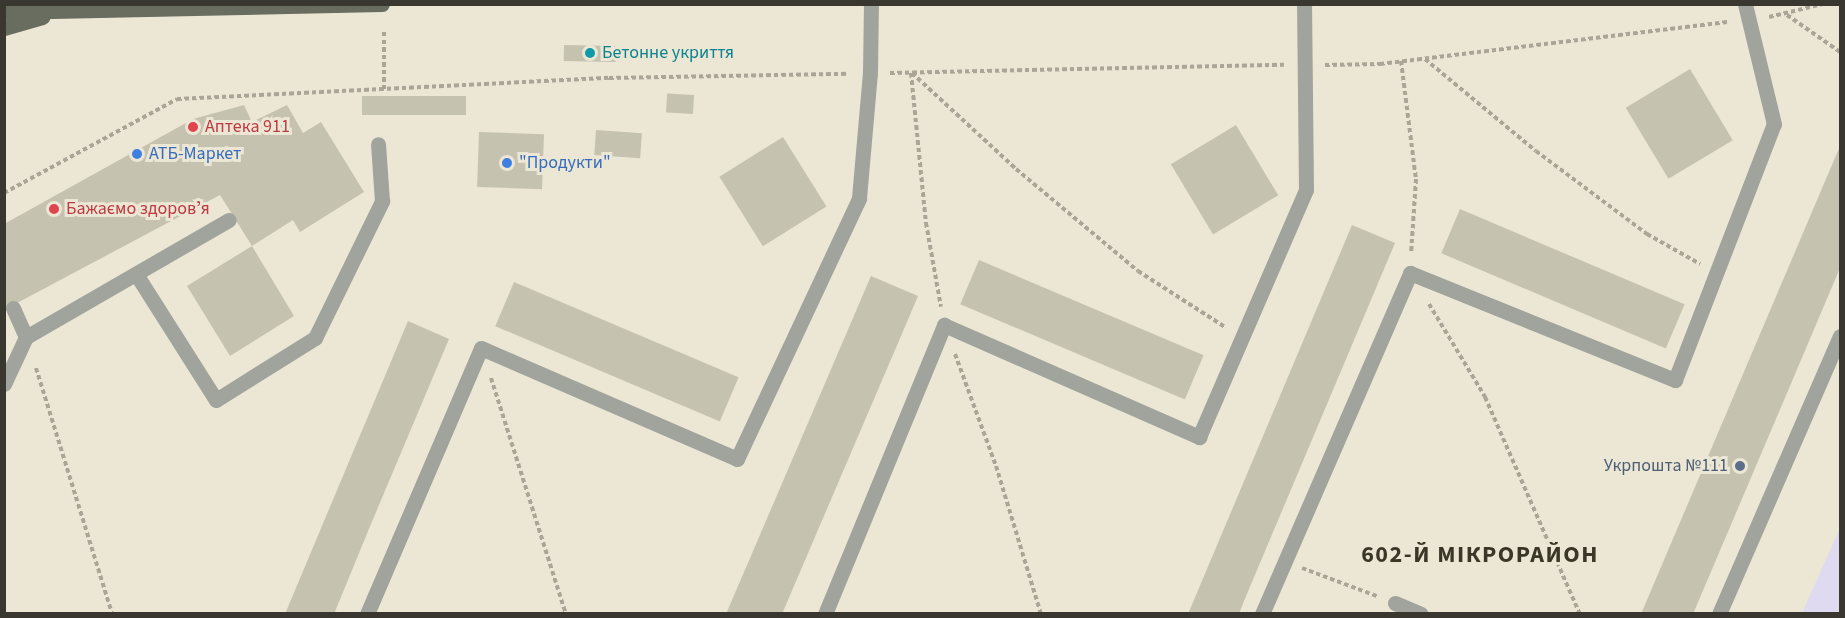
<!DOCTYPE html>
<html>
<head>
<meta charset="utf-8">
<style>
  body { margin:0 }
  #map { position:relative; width:1845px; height:618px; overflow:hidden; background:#ece7d5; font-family:"Source Sans 3",sans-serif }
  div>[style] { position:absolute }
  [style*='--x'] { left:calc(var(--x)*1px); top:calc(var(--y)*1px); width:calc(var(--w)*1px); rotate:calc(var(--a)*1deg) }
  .education>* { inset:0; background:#dfdaef }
  .building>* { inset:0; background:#c6c2b0; transform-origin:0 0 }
  .path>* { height:4px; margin-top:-2px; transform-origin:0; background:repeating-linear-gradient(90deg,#a9a597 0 4.5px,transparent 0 7.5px) }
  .service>* { height:15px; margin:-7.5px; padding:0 7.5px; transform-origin:7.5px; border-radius:7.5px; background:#a1a49c }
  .primary>* { height:15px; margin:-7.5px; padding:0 7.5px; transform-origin:7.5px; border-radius:7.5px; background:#686d5f }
  .dots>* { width:16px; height:16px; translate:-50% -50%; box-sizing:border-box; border:3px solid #ece7d5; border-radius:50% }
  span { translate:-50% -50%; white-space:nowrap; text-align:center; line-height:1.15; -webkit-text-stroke:6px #ece7d5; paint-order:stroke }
  .culture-label { font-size:18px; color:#0d838f }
  .left { translate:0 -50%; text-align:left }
  .health-label { font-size:18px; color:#be3a42 }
  .shop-label { font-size:18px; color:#366cbe }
  .service-label { font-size:18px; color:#4e5e75 }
  .right { translate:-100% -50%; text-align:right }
  .district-label { font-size:24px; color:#3a3728; font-weight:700; letter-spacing:1.5px }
  .frame { position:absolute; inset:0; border:6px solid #393730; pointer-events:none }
</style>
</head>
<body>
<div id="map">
  <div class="education">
    <i style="clip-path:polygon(1840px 528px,1840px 613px,1802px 613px)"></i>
  </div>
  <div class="building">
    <i style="left:564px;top:45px;width:52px;height:16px;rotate:1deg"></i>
    <i style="left:1690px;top:69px;width:83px;height:75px;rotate:59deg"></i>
    <i style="left:694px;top:95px;width:19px;height:27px;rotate:93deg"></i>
    <i style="left:362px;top:96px;width:104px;height:19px"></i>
    <i style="clip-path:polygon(244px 105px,252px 122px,287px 105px,303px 133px,321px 122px,364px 192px,300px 232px,293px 220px,252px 246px,294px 316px,230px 356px,187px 286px,252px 246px,220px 195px,4px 310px,4px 224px,193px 119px)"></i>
    <i style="left:1236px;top:125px;width:82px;height:76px;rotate:59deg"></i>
    <i style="left:596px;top:130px;width:46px;height:25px;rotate:4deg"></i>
    <i style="left:479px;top:132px;width:65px;height:55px;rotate:2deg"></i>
    <i style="left:783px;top:137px;width:82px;height:75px;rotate:58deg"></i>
    <i style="clip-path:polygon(1840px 146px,1840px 268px,1790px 386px,1693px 614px,1641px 614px)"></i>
    <i style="left:1460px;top:209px;width:244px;height:48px;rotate:23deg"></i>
    <i style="clip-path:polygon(1352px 225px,1395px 243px,1244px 601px,1239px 614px,1188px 614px)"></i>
    <i style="left:979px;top:260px;width:244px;height:48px;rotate:23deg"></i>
    <i style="clip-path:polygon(871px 276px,918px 296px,904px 329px,782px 614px,726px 614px)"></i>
    <i style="left:514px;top:282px;width:244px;height:48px;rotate:23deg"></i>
    <i style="clip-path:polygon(408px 321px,449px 339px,371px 524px,334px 614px,285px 614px)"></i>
  </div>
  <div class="path">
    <i style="--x:1787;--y:15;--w:65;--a:34.9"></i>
    <i style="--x:1769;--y:17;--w:56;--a:-13.5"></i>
    <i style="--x:384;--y:32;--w:57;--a:90"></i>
    <i style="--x:1425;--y:59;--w:144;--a:39.7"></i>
    <i style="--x:1536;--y:151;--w:139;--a:36.8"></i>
    <i style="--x:1647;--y:234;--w:61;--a:29.5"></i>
    <i style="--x:1401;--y:61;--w:119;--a:82.8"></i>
    <i style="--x:1416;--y:179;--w:75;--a:93.8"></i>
    <i style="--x:1325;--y:65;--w:55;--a:-1"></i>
    <i style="--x:1380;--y:64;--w:352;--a:-6.9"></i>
    <i style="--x:890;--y:73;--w:394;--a:-1.2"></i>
    <i style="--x:911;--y:73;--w:151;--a:84.3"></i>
    <i style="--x:926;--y:223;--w:85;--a:79.9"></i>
    <i style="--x:912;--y:73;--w:142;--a:42.7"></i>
    <i style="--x:1016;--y:169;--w:159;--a:39.9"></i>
    <i style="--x:1138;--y:271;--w:103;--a:32.8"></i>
    <i style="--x:4;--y:193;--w:197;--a:-28.5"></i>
    <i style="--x:177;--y:99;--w:433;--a:-2.8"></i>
    <i style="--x:609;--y:78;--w:240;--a:-1"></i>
    <i style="--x:1429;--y:304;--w:109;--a:58.9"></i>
    <i style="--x:1485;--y:397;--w:237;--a:66.4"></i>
    <i style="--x:955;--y:354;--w:119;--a:69.9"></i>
    <i style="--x:996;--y:466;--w:155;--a:73.1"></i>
    <i style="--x:36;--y:368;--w:257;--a:72.8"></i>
    <i style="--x:491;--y:378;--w:248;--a:72.4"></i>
    <i style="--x:1302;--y:568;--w:80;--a:20.5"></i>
  </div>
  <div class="service">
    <i style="--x:136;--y:274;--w:149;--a:57.6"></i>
    <i style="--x:216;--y:400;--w:117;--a:-32.1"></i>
    <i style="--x:315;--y:338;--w:153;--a:-63.9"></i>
    <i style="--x:382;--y:201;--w:57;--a:-94"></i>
    <i style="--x:13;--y:308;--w:32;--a:66"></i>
    <i style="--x:4;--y:384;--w:52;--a:-64.9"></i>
    <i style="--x:26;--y:337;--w:234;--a:-30"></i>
    <i style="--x:1395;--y:603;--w:28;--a:23"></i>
    <i style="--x:367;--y:614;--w:289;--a:-66.8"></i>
    <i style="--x:481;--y:348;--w:279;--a:23.4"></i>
    <i style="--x:737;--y:459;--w:288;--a:-64.9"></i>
    <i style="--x:859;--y:198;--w:125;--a:-85"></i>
    <i style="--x:870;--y:73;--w:69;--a:-89.2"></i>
    <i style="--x:825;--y:614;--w:313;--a:-67.6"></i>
    <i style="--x:944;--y:325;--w:279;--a:23.7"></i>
    <i style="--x:1199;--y:437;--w:269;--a:-66.6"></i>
    <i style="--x:1306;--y:190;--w:186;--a:-90.6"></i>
    <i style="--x:1262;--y:614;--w:372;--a:-66.5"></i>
    <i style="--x:1410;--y:273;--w:286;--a:22"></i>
    <i style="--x:1675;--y:380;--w:274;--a:-68.9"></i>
    <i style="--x:1774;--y:124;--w:123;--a:-103.6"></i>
    <i style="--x:1719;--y:614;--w:303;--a:-66.5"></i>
  </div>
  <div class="primary">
    <i style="--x:4;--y:12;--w:378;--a:-1.2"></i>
    <i style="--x:4;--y:28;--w:40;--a:-16"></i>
  </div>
  <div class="dots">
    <i style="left:590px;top:53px;background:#0f9aa8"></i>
    <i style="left:193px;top:127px;background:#e0444e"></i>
    <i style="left:137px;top:154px;background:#3f7fe0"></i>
    <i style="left:507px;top:163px;background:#3f7fe0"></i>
    <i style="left:54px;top:209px;background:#e0444e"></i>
    <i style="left:1740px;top:466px;background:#5c6f8a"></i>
  </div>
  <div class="culture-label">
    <span class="left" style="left:602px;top:53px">Бетонне укриття</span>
  </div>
  <div class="health-label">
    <span class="left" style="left:205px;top:127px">Аптека 911</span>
    <span class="left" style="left:66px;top:209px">Бажаємо здоровʼя</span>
  </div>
  <div class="shop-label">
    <span class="left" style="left:149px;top:154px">АТБ-Маркет</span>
    <span class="left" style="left:519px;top:163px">"Продукти"</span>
  </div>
  <div class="service-label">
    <span class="right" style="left:1728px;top:466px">Укрпошта №111</span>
  </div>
  <div class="district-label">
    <span style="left:1480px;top:555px">602-Й МІКРОРАЙОН</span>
  </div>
  <div class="frame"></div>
</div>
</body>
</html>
